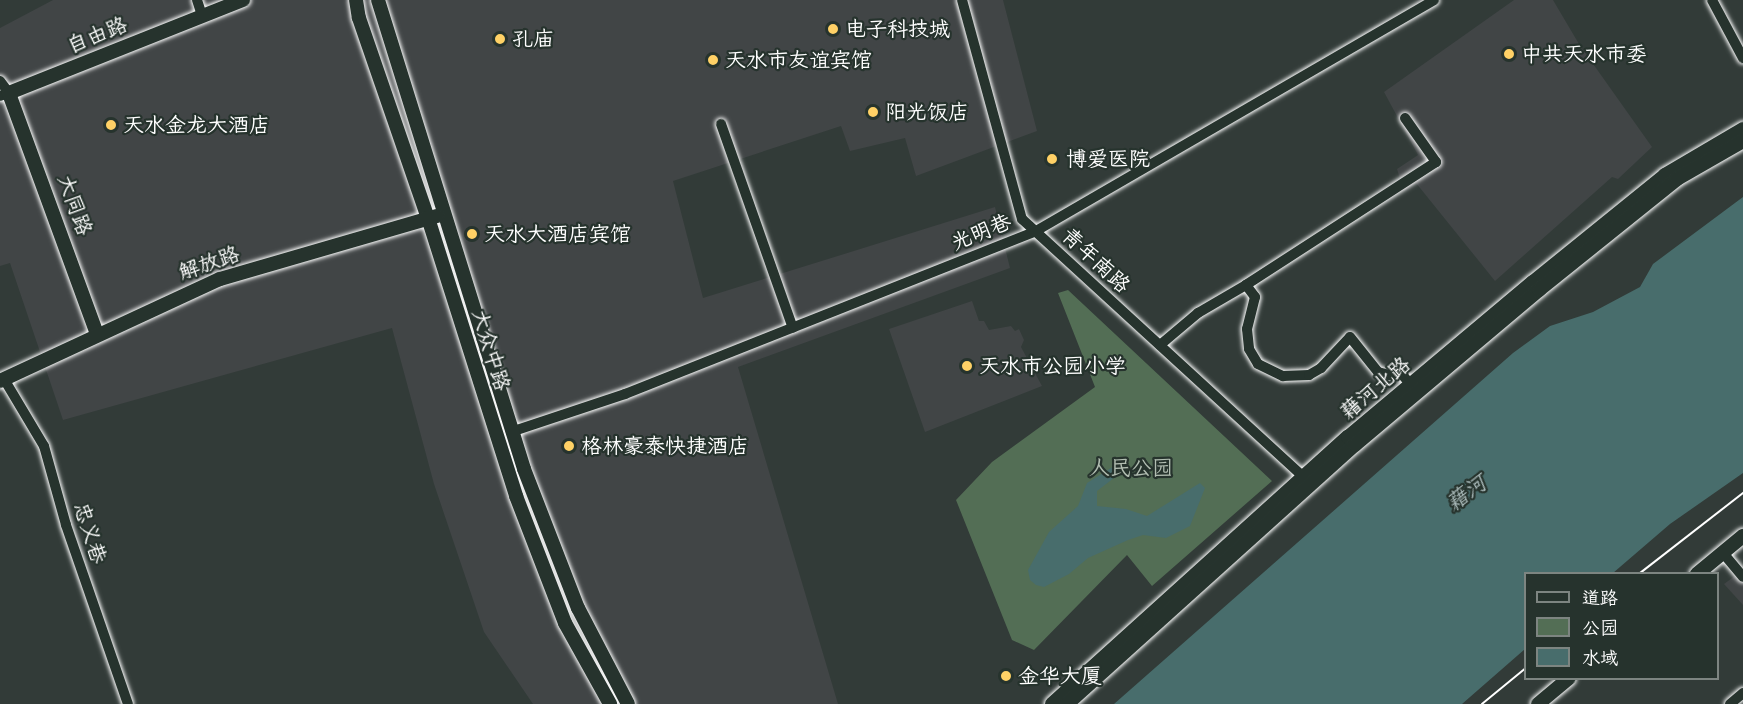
<!DOCTYPE html>
<html>
<head>
<meta charset="utf-8">
<style>
  body { margin:0 }
  #map { position:relative; width:1743px; height:704px; overflow:hidden; background:#323b38; font-family:Itim,"LXGW WenKai TC",sans-serif }
  div>[style] { position:absolute }
  [style*='--x'] { left:calc(var(--x)*1px); top:calc(var(--y)*1px); width:calc(var(--w)*1px); rotate:calc(var(--a)*1deg) }
  .built>* { inset:0; background:#414546 }
  .green>* { inset:0; background:#536e55 }
  .water>* { inset:0; background:#486d6c }
  .roads { filter:drop-shadow(0 0 2px #fff) drop-shadow(0 0 2px #fff) }
  .minor>* { height:10px; margin:-5px; padding:0 5px; transform-origin:5px; border-radius:5px; background:#26332d }
  .secondary>* { height:14px; margin:-7px; padding:0 7px; transform-origin:7px; border-radius:7px; background:#26332d }
  .tram>* { height:1.5px; margin:-0.75px; padding:0 0.75px; transform-origin:0.75px; border-radius:0.75px; background:#fff }
  .dots>* { width:16px; height:16px; translate:-50% -50%; box-sizing:border-box; border:3px solid #26332d; border-radius:50% }
  span { translate:-50% -50%; white-space:nowrap; text-align:center; line-height:1.15; -webkit-text-stroke:4.5px #26332d; paint-order:stroke }
  .poi-label { font-size:21px; color:#fff }
  .left { translate:0 -50%; text-align:left }
  .street-label { font-size:21px; color:#fff }
  .park-label { font-size:21px; color:#b2beb2 }
  .water-label { font-size:22px; color:#adbdbd; font-style:italic }
  .legend { position:absolute; left:1524px; top:572px; width:195px; height:108px; box-sizing:border-box; background:#26332d; border:2px solid #7d8581; margin:0; padding:8px 10px; list-style:none; font-size:18px; color:#fff }
  .legend li { display:flex; align-items:center; gap:12px; height:30px }
  .legend b { width:30px; border:2px solid #7d8581 }
</style>
</head>
<body>
<div id="map">
  <div class="built">
    <i style="clip-path:polygon(53px 0,1003px 0,1037px 131px,916px 176px,905px 138px,850px 151px,841px 126px,673px 181px,703px 298px,995px 207px,1010px 268px,738px 367px,838px 704px,533px 704px,484px 632px,434px 484px,392px 328px,63px 420px,10px 263px,0 266px,0 28px)"></i>
    <i style="clip-path:polygon(1514px 0,1553px 0,1579px 44px,1652px 147px,1618px 179px,1612px 177px,1495px 281px,1416px 183px,1404px 191px,1397px 169px,1418px 155px,1384px 92px)"></i>
    <i style="clip-path:polygon(972px 301px,979px 321px,984px 321px,989px 330px,1011px 326px,1015px 331px,1019px 329px,1024px 340px,1021px 347px,1042px 386px,925px 432px,889px 329px)"></i>
    <i style="clip-path:polygon(1743px 570px,1743px 605px,1724px 584px)"></i>
  </div>
  <div class="green">
    <i style="clip-path:polygon(1068px 290px,1272px 481px,1152px 586px,1127px 555px,1034px 650px,1012px 640px,956px 500px,992px 462px,1095px 387px,1058px 293px)"></i>
  </div>
  <div class="water">
    <i style="clip-path:polygon(1743px 197px,1743px 473px,1670px 524px,1613px 573px,1526px 574px,1525px 649px,1462px 704px,1114px 704px,1513px 353px,1550px 326px,1593px 312px,1640px 287px,1653px 264px)"></i>
    <i style="clip-path:polygon(1119px 463px,1126px 464px,1123px 471px,1097px 491px,1097px 506px,1126px 509px,1147px 516px,1200px 483px,1205px 488px,1190px 526px,1166px 538px,1143px 535px,1128px 540px,1088px 558px,1069px 574px,1044px 587px,1036px 585px,1030px 580px,1028px 570px,1049px 532px,1078px 506px,1087px 483px)"></i>
  </div>
  <div class="roads">
    <div class="minor">
      <i style="--x:197;--y:0;--w:16;--a:72"></i>
      <i style="--x:962;--y:0;--w:227;--a:74.7"></i>
      <i style="--x:1022;--y:219;--w:388;--a:42.5"></i>
      <i style="--x:1712;--y:0;--w:66;--a:61.9"></i>
      <i style="--x:0;--y:81;--w:15;--a:53"></i>
      <i style="--x:9;--y:93;--w:9;--a:162"></i>
      <i style="--x:1405;--y:118;--w:54;--a:54.8"></i>
      <i style="--x:1436;--y:162;--w:226;--a:147.1"></i>
      <i style="--x:1246;--y:285;--w:15;--a:53"></i>
      <i style="--x:1255;--y:297;--w:33;--a:104"></i>
      <i style="--x:1247;--y:329;--w:20;--a:84"></i>
      <i style="--x:1249;--y:349;--w:17;--a:59"></i>
      <i style="--x:1258;--y:364;--w:28;--a:26"></i>
      <i style="--x:1283;--y:376;--w:26;--a:-2"></i>
      <i style="--x:1309;--y:375;--w:14;--a:-30"></i>
      <i style="--x:1321;--y:368;--w:42;--a:-46.9"></i>
      <i style="--x:1350;--y:337;--w:45;--a:51.3"></i>
      <i style="--x:1378;--y:372;--w:11;--a:15"></i>
      <i style="--x:1389;--y:375;--w:11;--a:-15"></i>
      <i style="--x:1400;--y:372;--w:17;--a:50"></i>
      <i style="--x:721;--y:124;--w:216;--a:70.6"></i>
      <i style="--x:1160;--y:345;--w:50;--a:-40.1"></i>
      <i style="--x:1198;--y:313;--w:56;--a:-30.3"></i>
      <i style="--x:4;--y:379;--w:78;--a:59.2"></i>
      <i style="--x:44;--y:446;--w:82;--a:74.4"></i>
      <i style="--x:66;--y:525;--w:189;--a:70.9"></i>
      <i style="--x:511;--y:432;--w:120;--a:-18.4"></i>
      <i style="--x:625;--y:394;--w:442;--a:-21.6"></i>
      <i style="--x:1036;--y:231;--w:460;--a:-30.1"></i>
      <i style="--x:1723;--y:553;--w:31;--a:50"></i>
      <i style="--x:1730;--y:704;--w:17;--a:-40"></i>
    </div>
    <div class="secondary">
      <i style="--x:356;--y:0;--w:18;--a:81"></i>
      <i style="--x:359;--y:18;--w:212;--a:71"></i>
      <i style="--x:428;--y:218;--w:292;--a:72.4"></i>
      <i style="--x:516;--y:496;--w:136;--a:68.9"></i>
      <i style="--x:565;--y:623;--w:93;--a:60.9"></i>
      <i style="--x:378;--y:0;--w:491;--a:72.7"></i>
      <i style="--x:524;--y:469;--w:149;--a:68.8"></i>
      <i style="--x:578;--y:608;--w:108;--a:62.5"></i>
      <i style="--x:97;--y:334;--w:257;--a:-110.1"></i>
      <i style="--x:9;--y:93;--w:252;--a:-21.7"></i>
      <i style="--x:0;--y:381;--w:242;--a:-24.9"></i>
      <i style="--x:220;--y:279;--w:226;--a:-16.2"></i>
      <i style="--x:1697;--y:574;--w:60;--a:-39.6"></i>
      <i style="--x:1052;--y:704;--w:399;--a:-42.1"></i>
      <i style="--x:1348;--y:437;--w:241;--a:-40"></i>
      <i style="--x:1533;--y:282;--w:170;--a:-39"></i>
      <i style="--x:1665;--y:175;--w:91;--a:-30.5"></i>
      <i style="--x:1067;--y:704;--w:387;--a:-42"></i>
      <i style="--x:1355;--y:445;--w:241;--a:-40.1"></i>
      <i style="--x:1539;--y:290;--w:177;--a:-38.8"></i>
      <i style="--x:1677;--y:179;--w:76;--a:-29.9"></i>
      <i style="--x:1538;--y:704;--w:40;--a:-40"></i>
    </div>
  </div>
  <div class="tram">
    <i style="--x:1639;--y:574;--w:132;--a:-37.9"></i>
    <i style="--x:1482;--y:704;--w:57;--a:-39.3"></i>
  </div>
  <div class="dots">
    <i style="left:833px;top:29px;background:#ffd166"></i>
    <i style="left:500px;top:39px;background:#ffd166"></i>
    <i style="left:1509px;top:54px;background:#ffd166"></i>
    <i style="left:713px;top:60px;background:#ffd166"></i>
    <i style="left:873px;top:112px;background:#ffd166"></i>
    <i style="left:111px;top:125px;background:#ffd166"></i>
    <i style="left:1052px;top:159px;background:#ffd166"></i>
    <i style="left:472px;top:234px;background:#ffd166"></i>
    <i style="left:967px;top:366px;background:#ffd166"></i>
    <i style="left:569px;top:446px;background:#ffd166"></i>
    <i style="left:1006px;top:676px;background:#ffd166"></i>
  </div>
  <div class="poi-label">
    <span class="left" style="left:845px;top:29px">电子科技城</span>
    <span class="left" style="left:512px;top:39px">孔庙</span>
    <span class="left" style="left:1521px;top:54px">中共天水市委</span>
    <span class="left" style="left:725px;top:60px">天水市友谊宾馆</span>
    <span class="left" style="left:885px;top:112px">阳光饭店</span>
    <span class="left" style="left:123px;top:125px">天水金龙大酒店</span>
    <span class="left" style="left:1066px;top:159px">博爱医院</span>
    <span class="left" style="left:484px;top:234px">天水大酒店宾馆</span>
    <span class="left" style="left:979px;top:366px">天水市公园小学</span>
    <span class="left" style="left:581px;top:446px">格林豪泰快捷酒店</span>
    <span class="left" style="left:1018px;top:676px">金华大厦</span>
  </div>
  <div class="street-label">
    <span style="left:97px;top:35px;rotate:-22deg">自由路</span>
    <span style="left:75px;top:205px;rotate:70deg">大同路</span>
    <span style="left:981px;top:232px;rotate:-22deg">光明巷</span>
    <span style="left:1096px;top:260px;rotate:43deg">青年南路</span>
    <span style="left:209px;top:263px;rotate:-19deg">解放路</span>
    <span style="left:491px;top:350px;rotate:73deg">大众中路</span>
    <span style="left:1375px;top:388px;rotate:-40deg">藉河北路</span>
    <span style="left:90px;top:533px;rotate:72deg">忠义巷</span>
  </div>
  <div class="park-label">
    <span style="left:1131px;top:468px">人民公园</span>
  </div>
  <div class="water-label">
    <span style="left:1466px;top:493px;rotate:-36deg">藉河</span>
  </div>
  <ul class="legend">
  <li><b style="height:8px;background:#26332d"></b>道路</li>
  <li><b style="height:16px;background:#536e55"></b>公园</li>
  <li><b style="height:16px;background:#486d6c"></b>水域</li>
  </ul>
</div>
</body>
</html>
